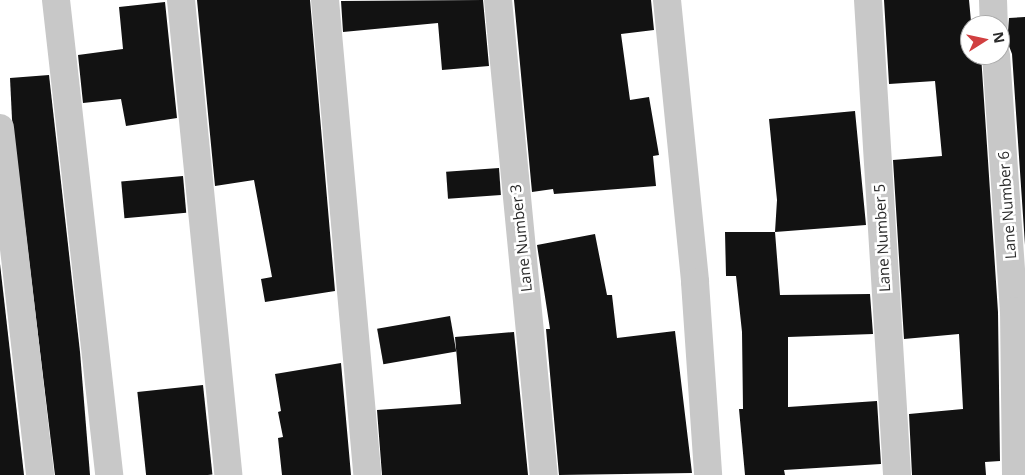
<!DOCTYPE html>
<html>
<head>
<meta charset="utf-8">
<style>
  body { margin:0 }
  #map { position:relative; width:1025px; height:475px; overflow:hidden; background:#fff; font-family:"Open Sans",sans-serif }
  div>[style] { position:absolute }
  [style*='--x'] { left:calc(var(--x)*1px); top:calc(var(--y)*1px); width:calc(var(--w)*1px); rotate:calc(var(--a)*1deg) }
  .building>* { inset:0; background:#121212; transform-origin:0 0 }
  .street>* { height:28px; margin:-14px; padding:0 14px; transform-origin:14px; border-radius:14px; background:#c8c8c8 }
  span { translate:-50% -50%; white-space:nowrap; text-align:center; line-height:1.15; -webkit-text-stroke:5px #fff; paint-order:stroke }
  .street-label { font-size:15px; color:#2b2b2b }
  .north { position:absolute; left:960px; top:15px; width:50px; height:50px; box-sizing:border-box; background:#fff; border:1px solid #aaa; border-radius:50%; rotate:80deg; font-size:14px; font-weight:700; line-height:20px; text-align:center; color:#2b2b2b }
  .north::after { content:''; display:block; margin:auto; width:18px; height:22px; background:#d13f40; clip-path:polygon(50% 0,100% 100%,50% 72%,0 100%) }
</style>
</head>
<body>
<div id="map">
  <div class="building">
    <i style="clip-path:polygon(197px 0,310px 0,335px 291px,265px 302px,261px 279px,272px 277px,254px 180px,215px 186px)"></i>
    <i style="clip-path:polygon(483px 0,489px 66px,442px 70px,438px 23px,343px 32px,341px 1px)"></i>
    <i style="clip-path:polygon(514px 0,651px 0,654px 30px,621px 34px,630px 100px,649px 97px,659px 155px,653px 156px,656px 186px,554px 194px,553px 189px,532px 192px)"></i>
    <i style="clip-path:polygon(884px 0,969px 0,971px 21px,978px 20px,978px 25px,970px 25px,970px 55px,981px 55px,998px 312px,1000px 461px,985px 462px,986px 475px,912px 475px,909px 414px,963px 409px,959px 334px,904px 339px,893px 160px,942px 156px,935px 81px,889px 84px)"></i>
    <i style="clip-path:polygon(165px 2px,177px 118px,126px 126px,121px 99px,83px 103px,78px 55px,123px 49px,119px 7px)"></i>
    <i style="clip-path:polygon(1025px 17px,1025px 245px,1012px 54px,1009px 46px,1000px 40px,1008px 32px,1009px 18px)"></i>
    <i style="clip-path:polygon(49px 75px,80px 352px,90px 475px,55px 475px,12px 119px,10px 78px)"></i>
    <i style="clip-path:polygon(855px 111px,866px 225px,775px 232px,777px 200px,769px 119px)"></i>
    <i style="left:499px;top:168px;width:27px;height:53px;rotate:86deg"></i>
    <i style="left:183px;top:176px;width:37px;height:62px;rotate:85deg"></i>
    <i style="clip-path:polygon(725px 232px,775px 232px,780px 295px,870px 294px,873px 334px,788px 337px,788px 407px,877px 401px,881px 464px,784px 470px,785px 475px,745px 475px,739px 409px,743px 409px,742px 332px,736px 276px,726px 276px)"></i>
    <i style="clip-path:polygon(595px 234px,607px 295px,612px 295px,617px 338px,675px 331px,692px 473px,559px 475px,546px 329px,550px 329px,537px 245px)"></i>
    <i style="clip-path:polygon(0 264px,24px 475px,0 475px)"></i>
    <i style="left:450px;top:316px;width:36px;height:74px;rotate:80deg"></i>
    <i style="clip-path:polygon(514px 332px,528px 475px,382px 475px,377px 410px,461px 404px,455px 337px)"></i>
    <i style="clip-path:polygon(341px 363px,351px 475px,282px 475px,278px 438px,283px 437px,278px 412px,281px 411px,275px 374px)"></i>
    <i style="left:203px;top:385px;width:90px;height:66px;rotate:84deg"></i>
  </div>
  <div class="street">
    <i style="--x:56;--y:0;--w:478;--a:83.6"></i>
    <i style="--x:181;--y:0;--w:477;--a:84.3"></i>
    <i style="--x:325;--y:0;--w:477;--a:84.9"></i>
    <i style="--x:498;--y:0;--w:477;--a:84.5"></i>
    <i style="--x:667;--y:0;--w:283;--a:84.3"></i>
    <i style="--x:695;--y:282;--w:193;--a:86.1"></i>
    <i style="--x:868;--y:0;--w:476;--a:86.5"></i>
    <i style="--x:993;--y:0;--w:25;--a:88"></i>
    <i style="--x:996;--y:55;--w:257;--a:86"></i>
    <i style="--x:1014;--y:311;--w:164;--a:89.3"></i>
    <i style="--x:0;--y:128;--w:349;--a:83.4"></i>
  </div>
  <div class="street-label">
    <span style="left:1007px;top:205px;rotate:-94deg">Lane Number 6</span>
    <span style="left:521px;top:238px;rotate:-96deg">Lane Number 3</span>
    <span style="left:882px;top:238px;rotate:-93deg">Lane Number 5</span>
  </div>
  <div class="north">N</div>
</div>
</body>
</html>
